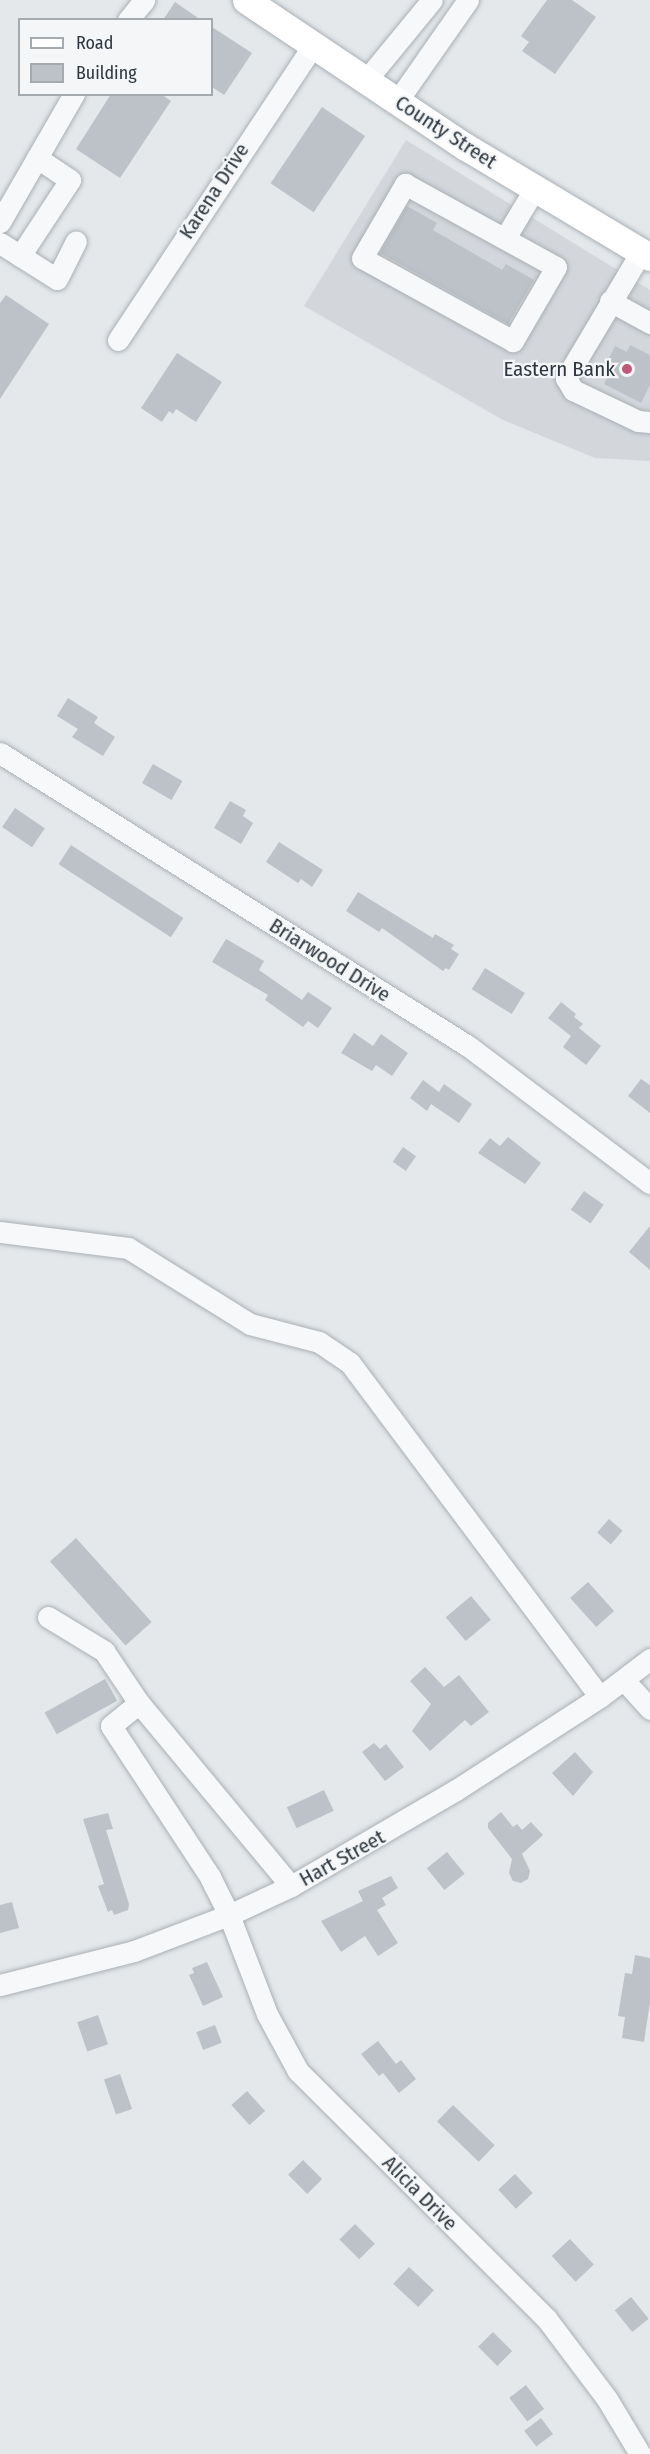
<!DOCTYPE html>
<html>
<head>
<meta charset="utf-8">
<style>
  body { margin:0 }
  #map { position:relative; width:650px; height:2454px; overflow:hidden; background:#e4e8eb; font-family:"Fira Sans Condensed",sans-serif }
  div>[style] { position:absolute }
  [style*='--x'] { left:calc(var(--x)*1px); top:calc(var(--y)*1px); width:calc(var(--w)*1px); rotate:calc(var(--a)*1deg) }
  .built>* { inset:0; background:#d3d7dc }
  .building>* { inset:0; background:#bcc2c7; transform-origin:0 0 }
  .roads { filter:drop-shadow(0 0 2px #aab0b5) drop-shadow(0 0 2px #aab0b5) }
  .minor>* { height:21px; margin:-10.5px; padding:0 10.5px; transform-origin:10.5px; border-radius:10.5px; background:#f7f8f9 }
  .major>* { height:27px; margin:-13.5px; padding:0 13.5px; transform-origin:13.5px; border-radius:13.5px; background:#fff }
  .dots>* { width:16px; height:16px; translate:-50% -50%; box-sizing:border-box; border:3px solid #f4f6f8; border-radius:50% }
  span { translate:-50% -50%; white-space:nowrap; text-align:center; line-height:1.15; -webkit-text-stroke:4.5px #f4f6f8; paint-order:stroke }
  .street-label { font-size:21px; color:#2e3841 }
  .poi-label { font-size:21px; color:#2e3841 }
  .right { translate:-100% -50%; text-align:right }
  .legend { position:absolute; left:18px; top:18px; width:195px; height:78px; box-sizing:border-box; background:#f4f6f8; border:2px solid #a5aaaf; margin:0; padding:8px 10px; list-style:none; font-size:18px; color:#2e3841 }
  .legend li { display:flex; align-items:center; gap:12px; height:30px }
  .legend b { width:30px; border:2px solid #a5aaaf }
</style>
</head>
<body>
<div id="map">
  <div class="built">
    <i style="clip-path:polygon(406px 140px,650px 290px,650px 461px,595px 458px,503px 420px,304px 306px)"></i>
  </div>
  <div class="building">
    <i style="clip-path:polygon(547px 0,572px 0,596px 17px,555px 74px,522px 51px,529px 42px,521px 36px)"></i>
    <i style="clip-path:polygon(175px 2px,201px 20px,163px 20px)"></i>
    <i style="clip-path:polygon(212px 27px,252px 53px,224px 95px,212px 87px)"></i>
    <i style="clip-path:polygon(111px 94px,161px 94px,171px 101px,120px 178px,76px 149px)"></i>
    <i style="left:322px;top:107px;width:52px;height:92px;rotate:34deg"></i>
    <i style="clip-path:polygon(407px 206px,437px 223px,433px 230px,502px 270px,506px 264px,534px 280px,508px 324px,380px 253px)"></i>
    <i style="clip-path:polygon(6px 295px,49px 324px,0 399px,0 303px)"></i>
    <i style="clip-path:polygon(630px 345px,650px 355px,650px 385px,641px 403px,604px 384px,607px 378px,601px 375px,615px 346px,627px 352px)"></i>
    <i style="clip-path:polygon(177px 353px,222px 382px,196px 422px,176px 409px,173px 414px,169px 411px,162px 422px,141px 408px)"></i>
    <i style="clip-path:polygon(68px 698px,98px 717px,94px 723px,115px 737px,103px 756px,72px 737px,78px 729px,57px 716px)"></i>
    <i style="left:153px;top:764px;width:34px;height:22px;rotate:30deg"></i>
    <i style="clip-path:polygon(230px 801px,246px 810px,243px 816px,253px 823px,241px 844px,214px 828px)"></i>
    <i style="left:15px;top:808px;width:36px;height:23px;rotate:34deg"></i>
    <i style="clip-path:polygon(279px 842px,323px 870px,312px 887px,301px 879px,298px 883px,266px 862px)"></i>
    <i style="left:71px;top:845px;width:134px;height:23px;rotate:33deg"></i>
    <i style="clip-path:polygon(358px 892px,433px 938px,435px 934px,454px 945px,451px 949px,459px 954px,449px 970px,446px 968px,443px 971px,382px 928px,379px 932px,346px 911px)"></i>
    <i style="clip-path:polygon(226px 939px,264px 961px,259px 970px,302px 1000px,308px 992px,332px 1008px,318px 1028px,308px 1021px,303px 1027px,265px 1000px,268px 995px,212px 962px)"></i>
    <i style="left:485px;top:968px;width:47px;height:25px;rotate:32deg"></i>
    <i style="clip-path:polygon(561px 1002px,576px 1014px,574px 1017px,583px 1024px,579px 1028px,601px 1046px,586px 1065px,563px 1047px,571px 1036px,548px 1018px)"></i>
    <i style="clip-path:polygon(354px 1033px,373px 1046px,381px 1034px,408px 1053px,392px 1076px,376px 1065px,372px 1071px,341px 1053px)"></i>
    <i style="clip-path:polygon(641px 1079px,650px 1085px,650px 1113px,628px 1096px)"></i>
    <i style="clip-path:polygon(423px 1080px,439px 1092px,444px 1084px,472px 1104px,459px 1123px,431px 1104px,427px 1111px,410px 1098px)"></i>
    <i style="clip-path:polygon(508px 1137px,541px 1163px,525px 1184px,478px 1153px,490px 1138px,500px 1146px)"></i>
    <i style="left:403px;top:1147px;width:16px;height:18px;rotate:35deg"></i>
    <i style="left:584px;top:1191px;width:24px;height:23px;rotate:35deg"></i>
    <i style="clip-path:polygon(650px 1226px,650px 1270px,629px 1252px)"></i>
    <i style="left:609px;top:1519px;width:18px;height:18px;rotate:41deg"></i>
    <i style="left:76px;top:1538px;width:113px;height:35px;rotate:48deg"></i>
    <i style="left:588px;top:1582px;width:39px;height:24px;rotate:48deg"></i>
    <i style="left:471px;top:1596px;width:31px;height:33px;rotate:50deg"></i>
    <i style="clip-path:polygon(425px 1667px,444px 1687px,459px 1675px,489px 1712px,471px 1726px,465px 1720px,430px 1751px,412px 1731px,431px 1704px,410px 1681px)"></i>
    <i style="left:105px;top:1679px;width:25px;height:69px;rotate:61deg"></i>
    <i style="clip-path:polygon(374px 1743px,380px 1749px,386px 1744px,404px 1767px,385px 1781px,362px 1752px)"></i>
    <i style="clip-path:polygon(575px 1752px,593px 1772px,573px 1796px,552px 1773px)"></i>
    <i style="left:324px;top:1790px;width:23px;height:41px;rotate:65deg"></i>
    <i style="clip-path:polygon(501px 1812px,513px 1827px,517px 1824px,522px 1830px,531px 1822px,543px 1835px,522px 1854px,530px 1871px,528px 1879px,521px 1883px,513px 1881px,509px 1873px,512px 1859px,488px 1828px,488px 1823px)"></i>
    <i style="clip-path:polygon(108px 1813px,113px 1829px,106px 1830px,129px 1904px,128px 1910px,114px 1915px,112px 1910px,108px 1912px,98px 1886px,104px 1884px,83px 1819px)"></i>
    <i style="left:447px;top:1852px;width:28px;height:26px;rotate:51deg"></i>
    <i style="clip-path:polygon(391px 1876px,398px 1888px,382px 1898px,386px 1905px,377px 1910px,398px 1943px,378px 1956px,365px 1936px,341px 1952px,321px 1921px,363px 1901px,358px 1891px)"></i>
    <i style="clip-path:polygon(12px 1902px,19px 1928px,0 1933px,0 1905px)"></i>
    <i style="clip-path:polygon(635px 1955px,650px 1958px,650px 2002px,644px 2042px,622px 2038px,625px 2017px,618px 2016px,625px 1973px,632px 1974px)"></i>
    <i style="clip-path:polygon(207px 1962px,223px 1997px,203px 2006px,189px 1975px,194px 1973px,192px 1968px)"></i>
    <i style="left:98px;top:2015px;width:31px;height:22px;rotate:71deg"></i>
    <i style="left:215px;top:2025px;width:19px;height:20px;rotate:69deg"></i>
    <i style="clip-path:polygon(378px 2041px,396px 2064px,401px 2060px,416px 2079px,399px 2093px,383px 2073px,379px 2076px,361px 2054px)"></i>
    <i style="left:120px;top:2074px;width:37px;height:17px;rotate:71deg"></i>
    <i style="left:247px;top:2091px;width:27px;height:21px;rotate:48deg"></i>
    <i style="left:453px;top:2105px;width:58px;height:23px;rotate:44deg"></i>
    <i style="left:303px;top:2160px;width:27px;height:21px;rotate:45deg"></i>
    <i style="left:515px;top:2174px;width:26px;height:23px;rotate:47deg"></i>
    <i style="left:355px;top:2224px;width:28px;height:22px;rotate:45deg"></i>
    <i style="left:570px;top:2239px;width:35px;height:25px;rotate:47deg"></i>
    <i style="left:409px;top:2267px;width:34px;height:23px;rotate:43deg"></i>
    <i style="left:631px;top:2297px;width:28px;height:21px;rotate:51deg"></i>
    <i style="left:493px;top:2332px;width:27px;height:21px;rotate:45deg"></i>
    <i style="left:526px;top:2385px;width:30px;height:21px;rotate:53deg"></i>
    <i style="left:541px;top:2418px;width:20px;height:21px;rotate:53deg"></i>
  </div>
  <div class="roads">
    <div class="minor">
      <i style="--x:128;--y:20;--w:26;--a:-51"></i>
      <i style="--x:367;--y:79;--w:102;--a:-50.6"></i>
      <i style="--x:398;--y:100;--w:122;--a:-55"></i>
      <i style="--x:405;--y:184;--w:172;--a:28.8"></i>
      <i style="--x:556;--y:267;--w:86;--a:120.2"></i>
      <i style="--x:513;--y:341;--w:172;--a:-151.2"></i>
      <i style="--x:362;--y:258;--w:86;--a:-59.8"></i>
      <i style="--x:0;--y:222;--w:148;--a:-60"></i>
      <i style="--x:505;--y:238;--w:58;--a:-59"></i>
      <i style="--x:0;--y:243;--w:67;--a:32.3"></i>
      <i style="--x:57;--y:279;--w:42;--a:-63.4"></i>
      <i style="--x:641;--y:252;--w:147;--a:120.8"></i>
      <i style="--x:566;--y:378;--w:14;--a:60"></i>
      <i style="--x:573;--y:390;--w:72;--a:25.5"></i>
      <i style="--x:638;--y:421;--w:12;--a:5"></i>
      <i style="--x:20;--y:256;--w:91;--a:-56.7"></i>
      <i style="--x:70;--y:180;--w:40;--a:-146"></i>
      <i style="--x:610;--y:301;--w:46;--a:28.8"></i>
      <i style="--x:118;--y:340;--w:355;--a:-56.5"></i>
      <i style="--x:0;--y:753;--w:552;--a:32.05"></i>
      <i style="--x:468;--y:1046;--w:228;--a:37"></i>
      <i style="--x:0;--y:1232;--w:129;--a:7.1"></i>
      <i style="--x:128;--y:1248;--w:144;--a:31.9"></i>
      <i style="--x:250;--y:1324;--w:71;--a:14.6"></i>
      <i style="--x:319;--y:1342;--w:37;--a:34"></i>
      <i style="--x:350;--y:1363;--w:417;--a:53.2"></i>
      <i style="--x:48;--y:1617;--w:66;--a:31.3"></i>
      <i style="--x:104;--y:1651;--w:63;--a:56.1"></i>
      <i style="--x:139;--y:1703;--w:238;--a:50.3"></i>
      <i style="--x:624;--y:1680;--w:39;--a:48"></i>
      <i style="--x:139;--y:1703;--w:36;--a:141"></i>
      <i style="--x:111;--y:1726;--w:181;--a:56.7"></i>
      <i style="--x:210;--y:1877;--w:42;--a:63.4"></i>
      <i style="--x:229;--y:1915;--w:106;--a:69"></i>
      <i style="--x:267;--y:2014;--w:65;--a:61.5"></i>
      <i style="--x:298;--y:2071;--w:350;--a:44.9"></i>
      <i style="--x:546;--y:2318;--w:101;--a:53"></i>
      <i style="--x:607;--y:2399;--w:64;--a:59"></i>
      <i style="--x:0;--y:1985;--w:138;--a:-14.2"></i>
      <i style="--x:134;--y:1951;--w:102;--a:-20.8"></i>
      <i style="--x:229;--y:1915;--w:68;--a:-25.1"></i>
      <i style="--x:291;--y:1886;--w:191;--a:-30.2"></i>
      <i style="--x:456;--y:1790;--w:171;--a:-32.9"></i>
      <i style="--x:600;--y:1697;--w:63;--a:-37.2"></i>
    </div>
    <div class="major">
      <i style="--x:246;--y:0;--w:265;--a:33.8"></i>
      <i style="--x:466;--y:147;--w:214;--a:30.9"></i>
    </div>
  </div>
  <div class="dots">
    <i style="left:627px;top:369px;background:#c15878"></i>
  </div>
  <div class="street-label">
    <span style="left:446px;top:132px;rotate:33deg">County Street</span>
    <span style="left:214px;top:191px;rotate:-57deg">Karena Drive</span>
    <span style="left:330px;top:960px;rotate:32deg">Briarwood Drive</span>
    <span style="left:342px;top:1858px;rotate:-29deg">Hart Street</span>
    <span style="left:420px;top:2193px;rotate:45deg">Alicia Drive</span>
  </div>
  <div class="poi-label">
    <span class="right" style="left:615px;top:369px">Eastern Bank</span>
  </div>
  <ul class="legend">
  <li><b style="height:8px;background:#fff"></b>Road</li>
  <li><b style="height:16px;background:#bcc2c7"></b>Building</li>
  </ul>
</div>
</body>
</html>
